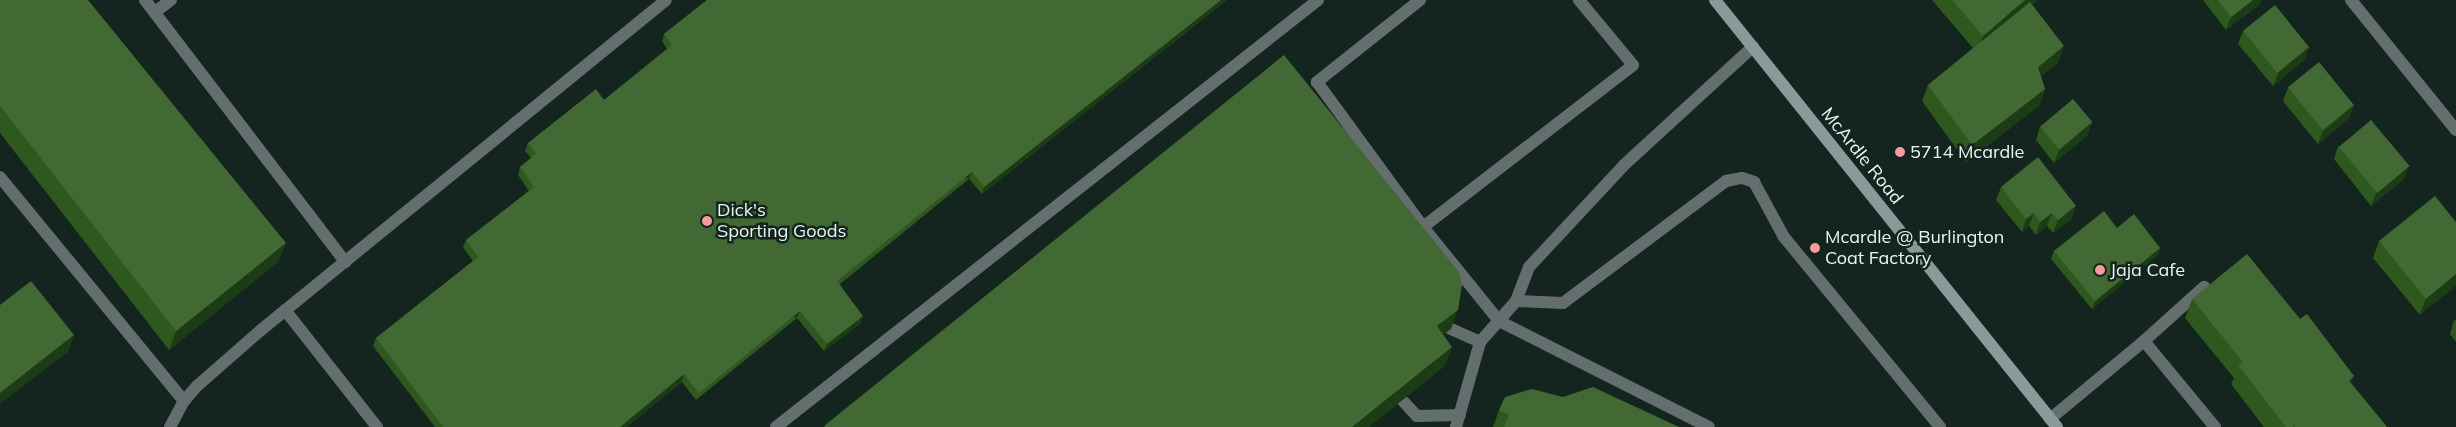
<!DOCTYPE html>
<html>
<head>
<meta charset="utf-8">
<style>
  body { margin:0 }
  #map { position:relative; width:2456px; height:427px; overflow:hidden; background:#13251e; font-family:Mulish,sans-serif }
  div>[style] { position:absolute }
  [style*='--x'] { left:calc(var(--x)*1px); top:calc(var(--y)*1px); width:calc(var(--w)*1px); rotate:calc(var(--a)*1deg) }
  .service>* { height:12px; margin:-6px; padding:0 6px; transform-origin:6px; border-radius:6px; background:#646e6e }
  .minor>* { height:12px; margin:-6px; padding:0 6px; transform-origin:6px; border-radius:6px; background:#646e6e }
  .secondary>* { height:12px; margin:-6px; padding:0 6px; transform-origin:6px; border-radius:6px; background:#8a9a9a }
  .wall>* { inset:0; background:#2e581d }
  .shaded-wall>* { inset:0; background:#1b3c14; transform-origin:0 0 }
  .building>* { inset:0; background:#426934; transform-origin:0 0 }
  .dots>* { width:14px; height:14px; translate:-50% -50%; box-sizing:border-box; border:2px solid #13251e; border-radius:50% }
  span { translate:-50% -50%; white-space:nowrap; text-align:center; line-height:1.15; -webkit-text-stroke:5px #13251e; paint-order:stroke }
  .poi-label { font-size:18px; color:#eaf5f0 }
  .left { translate:0 -50%; text-align:left }
  .street-label { font-size:18px; color:#eaf5f0 }
</style>
</head>
<body>
<div id="map">
  <div class="service">
    <i style="--x:145;--y:0;--w:330;--a:52.6"></i>
    <i style="--x:1420;--y:0;--w:132;--a:141.5"></i>
    <i style="--x:1317;--y:82;--w:180;--a:53.8"></i>
    <i style="--x:1423;--y:227;--w:121;--a:51"></i>
    <i style="--x:1499;--y:321;--w:235;--a:26.8"></i>
    <i style="--x:155;--y:12;--w:20;--a:-37"></i>
    <i style="--x:0;--y:177;--w:290;--a:50.6"></i>
    <i style="--x:1423;--y:227;--w:265;--a:-37.6"></i>
    <i style="--x:1633;--y:65;--w:85;--a:-129.7"></i>
    <i style="--x:1516;--y:301;--w:47;--a:2.4"></i>
    <i style="--x:1563;--y:303;--w:204;--a:-36.8"></i>
    <i style="--x:1726;--y:181;--w:16;--a:-11"></i>
    <i style="--x:1742;--y:178;--w:13;--a:18"></i>
    <i style="--x:1754;--y:182;--w:63;--a:61.4"></i>
    <i style="--x:1784;--y:237;--w:246;--a:50.6"></i>
    <i style="--x:285;--y:310;--w:149;--a:51.8"></i>
    <i style="--x:1451;--y:329;--w:32;--a:24"></i>
    <i style="--x:2144;--y:341;--w:81;--a:-42"></i>
    <i style="--x:1402;--y:400;--w:22;--a:47"></i>
    <i style="--x:1417;--y:416;--w:43;--a:-1.3"></i>
    <i style="--x:2050;--y:419;--w:122;--a:-39.7"></i>
    <i style="--x:2144;--y:341;--w:112;--a:50.5"></i>
    <i style="--x:170;--y:427;--w:30;--a:-62"></i>
    <i style="--x:184;--y:401;--w:20;--a:-49"></i>
    <i style="--x:197;--y:386;--w:85;--a:-41.2"></i>
    <i style="--x:261;--y:330;--w:522;--a:-39.17"></i>
    <i style="--x:776;--y:427;--w:690;--a:-38.23"></i>
    <i style="--x:1456;--y:427;--w:88;--a:-74.2"></i>
    <i style="--x:1480;--y:342;--w:55;--a:-48.7"></i>
    <i style="--x:1516;--y:301;--w:36;--a:-69"></i>
    <i style="--x:1529;--y:267;--w:139;--a:-47"></i>
    <i style="--x:1624;--y:165;--w:175;--a:-42.5"></i>
  </div>
  <div class="minor">
    <i style="--x:2351;--y:0;--w:167;--a:51.1"></i>
  </div>
  <div class="secondary">
    <i style="--x:1715;--y:0;--w:547;--a:51.31"></i>
  </div>
  <div class="wall">
    <i style="clip-path:polygon(0 0,279px 261px,169px 350px,0 133px)"></i>
    <i style="clip-path:polygon(707px 0,1227px 0,982px 194px,969px 179px,840px 284px,861px 323px,824px 351px,797px 318px,696px 400px,682px 382px,626px 427px,435px 427px,373px 346px,376px 338px,473px 261px,463px 247px,466px 240px,529px 191px,518px 175px,520px 167px,531px 158px,525px 151px,528px 143px,604px 100px,667px 49px,662px 41px,664px 34px)"></i>
    <i style="clip-path:polygon(1932px 0,2037px 0,2036px 2px,2032px 5px,2058px 63px,2041px 76px,2045px 89px,2039px 106px,1966px 162px,1922px 101px,1928px 85px,1973px 48px)"></i>
    <i style="clip-path:polygon(2203px 0,2261px 0,2259px 5px,2226px 30px)"></i>
    <i style="clip-path:polygon(2243px 31px,2309px 47px,2304px 60px,2273px 86px,2238px 44px)"></i>
    <i style="clip-path:polygon(2288px 88px,2354px 105px,2349px 118px,2318px 144px,2283px 101px)"></i>
    <i style="clip-path:polygon(2040px 127px,2088px 135px,2054px 163px,2036px 140px)"></i>
    <i style="clip-path:polygon(2338px 146px,2404px 179px,2371px 206px,2334px 159px)"></i>
    <i style="clip-path:polygon(2001px 187px,2072px 219px,2053px 233px,2047px 226px,2036px 235px,2029px 226px,2022px 232px,1996px 200px)"></i>
    <i style="clip-path:polygon(2456px 222px,2420px 315px,2373px 258px,2379px 241px)"></i>
    <i style="clip-path:polygon(2117px 228px,2160px 248px,2158px 255px,2092px 309px,2051px 259px,2054px 251px)"></i>
    <i style="clip-path:polygon(2192px 299px,2352px 384px,2387px 427px,2264px 427px,2231px 384px,2234px 378px,2185px 318px)"></i>
    <i style="clip-path:polygon(2456px 320px,2456px 342px,2450px 334px,2454px 321px)"></i>
    <i style="clip-path:polygon(1563px 397px,1679px 427px,1493px 427px,1499px 410px)"></i>
  </div>
  <div class="shaded-wall">
    <i style="clip-path:polygon(1221px 0,1227px 0,982px 194px,984px 187px)"></i>
    <i style="clip-path:polygon(2025px 0,2037px 0,2036px 2px,1977px 53px,1983px 36px)"></i>
    <i style="clip-path:polygon(2253px 0,2261px 0,2259px 5px,2226px 30px,2231px 17px)"></i>
    <i style="clip-path:polygon(2064px 46px,2058px 63px,2032px 83px,2038px 67px)"></i>
    <i style="clip-path:polygon(2309px 47px,2304px 60px,2273px 86px,2278px 73px)"></i>
    <i style="clip-path:polygon(2045px 89px,2039px 106px,1966px 162px,1972px 145px)"></i>
    <i style="clip-path:polygon(2354px 105px,2349px 118px,2318px 144px,2323px 131px)"></i>
    <i style="clip-path:polygon(2092px 122px,2088px 135px,2054px 163px,2059px 150px)"></i>
    <i style="clip-path:polygon(2409px 166px,2404px 179px,2371px 206px,2376px 193px)"></i>
    <i style="left:972px;top:172px;width:8px;height:174px;rotate:113deg"></i>
    <i style="clip-path:polygon(2076px 206px,2072px 219px,2053px 233px,2058px 220px)"></i>
    <i style="clip-path:polygon(2034px 213px,2029px 226px,2022px 232px,2026px 219px)"></i>
    <i style="clip-path:polygon(2052px 213px,2047px 226px,2036px 235px,2040px 222px)"></i>
    <i style="clip-path:polygon(286px 243px,279px 261px,169px 350px,176px 331px)"></i>
    <i style="clip-path:polygon(2160px 248px,2158px 255px,2092px 309px,2095px 301px)"></i>
    <i style="clip-path:polygon(2456px 274px,2456px 286px,2420px 315px,2426px 299px)"></i>
    <i style="clip-path:polygon(1458px 310px,1451px 329px,1430px 345px,1437px 326px)"></i>
    <i style="left:800px;top:311px;width:8px;height:130px;rotate:113deg"></i>
    <i style="clip-path:polygon(863px 316px,861px 323px,824px 351px,827px 344px)"></i>
    <i style="clip-path:polygon(74px 335px,68px 352px,0 404px,0 393px)"></i>
    <i style="clip-path:polygon(1452px 347px,1445px 366px,1369px 427px,1352px 427px)"></i>
    <i style="clip-path:polygon(684px 374px,682px 382px,626px 427px,620px 427px)"></i>
    <i style="clip-path:polygon(2354px 376px,2348px 395px,2349px 381px)"></i>
  </div>
  <div class="building">
    <i style="clip-path:polygon(0 0,88px 0,286px 243px,176px 331px,0 106px)"></i>
    <i style="clip-path:polygon(707px 0,1221px 0,984px 187px,972px 172px,837px 281px,863px 316px,827px 344px,800px 311px,699px 393px,684px 374px,620px 427px,443px 427px,376px 338px,478px 257px,466px 240px,534px 187px,520px 167px,536px 154px,528px 143px,596px 89px,604px 100px,672px 45px,664px 34px)"></i>
    <i style="clip-path:polygon(1952px 0,2025px 0,1983px 36px)"></i>
    <i style="clip-path:polygon(2218px 0,2253px 0,2231px 17px)"></i>
    <i style="clip-path:polygon(2030px 2px,2064px 46px,2038px 67px,2045px 89px,1972px 145px,1928px 85px)"></i>
    <i style="left:2275px;top:5px;width:54px;height:41px;rotate:51deg"></i>
    <i style="clip-path:polygon(1284px 55px,1459px 272px,1462px 285px,1458px 310px,1437px 326px,1452px 347px,1352px 427px,825px 427px,824px 426px)"></i>
    <i style="left:2319px;top:62px;width:55px;height:40px;rotate:51deg"></i>
    <i style="left:2073px;top:99px;width:30px;height:43px;rotate:50deg"></i>
    <i style="left:2371px;top:120px;width:60px;height:42px;rotate:50deg"></i>
    <i style="clip-path:polygon(2038px 157px,2076px 206px,2058px 220px,2052px 213px,2040px 222px,2034px 213px,2026px 219px,2001px 187px)"></i>
    <i style="clip-path:polygon(2435px 196px,2456px 222px,2456px 274px,2426px 299px,2379px 241px)"></i>
    <i style="clip-path:polygon(2104px 211px,2117px 228px,2134px 214px,2160px 248px,2095px 301px,2054px 251px)"></i>
    <i style="clip-path:polygon(2247px 254px,2300px 319px,2307px 314px,2354px 376px,2349px 381px,2387px 427px,2295px 427px,2294px 425px,2292px 427px,2286px 427px,2238px 365px,2243px 362px,2192px 299px)"></i>
    <i style="clip-path:polygon(31px 281px,74px 335px,0 393px,0 305px)"></i>
    <i style="clip-path:polygon(1593px 387px,1679px 427px,1504px 427px,1509px 415px,1499px 410px,1505px 397px,1532px 389px,1563px 397px)"></i>
  </div>
  <div class="dots">
    <i style="left:1900px;top:152px;background:#f59b9d"></i>
    <i style="left:707px;top:221px;background:#f59b9d"></i>
    <i style="left:1815px;top:248px;background:#f59b9d"></i>
    <i style="left:2100px;top:270px;background:#f59b9d"></i>
  </div>
  <div class="poi-label">
    <span class="left" style="left:1910px;top:152px">5714 Mcardle</span>
    <span class="left" style="left:717px;top:221px">Dick's<br>Sporting Goods</span>
    <span class="left" style="left:1825px;top:248px">Mcardle @ Burlington<br>Coat Factory</span>
    <span class="left" style="left:2110px;top:270px">Jaja Cafe</span>
  </div>
  <div class="street-label">
    <span style="left:1862px;top:156px;rotate:51deg">McArdle Road</span>
  </div>
</div>
</body>
</html>
